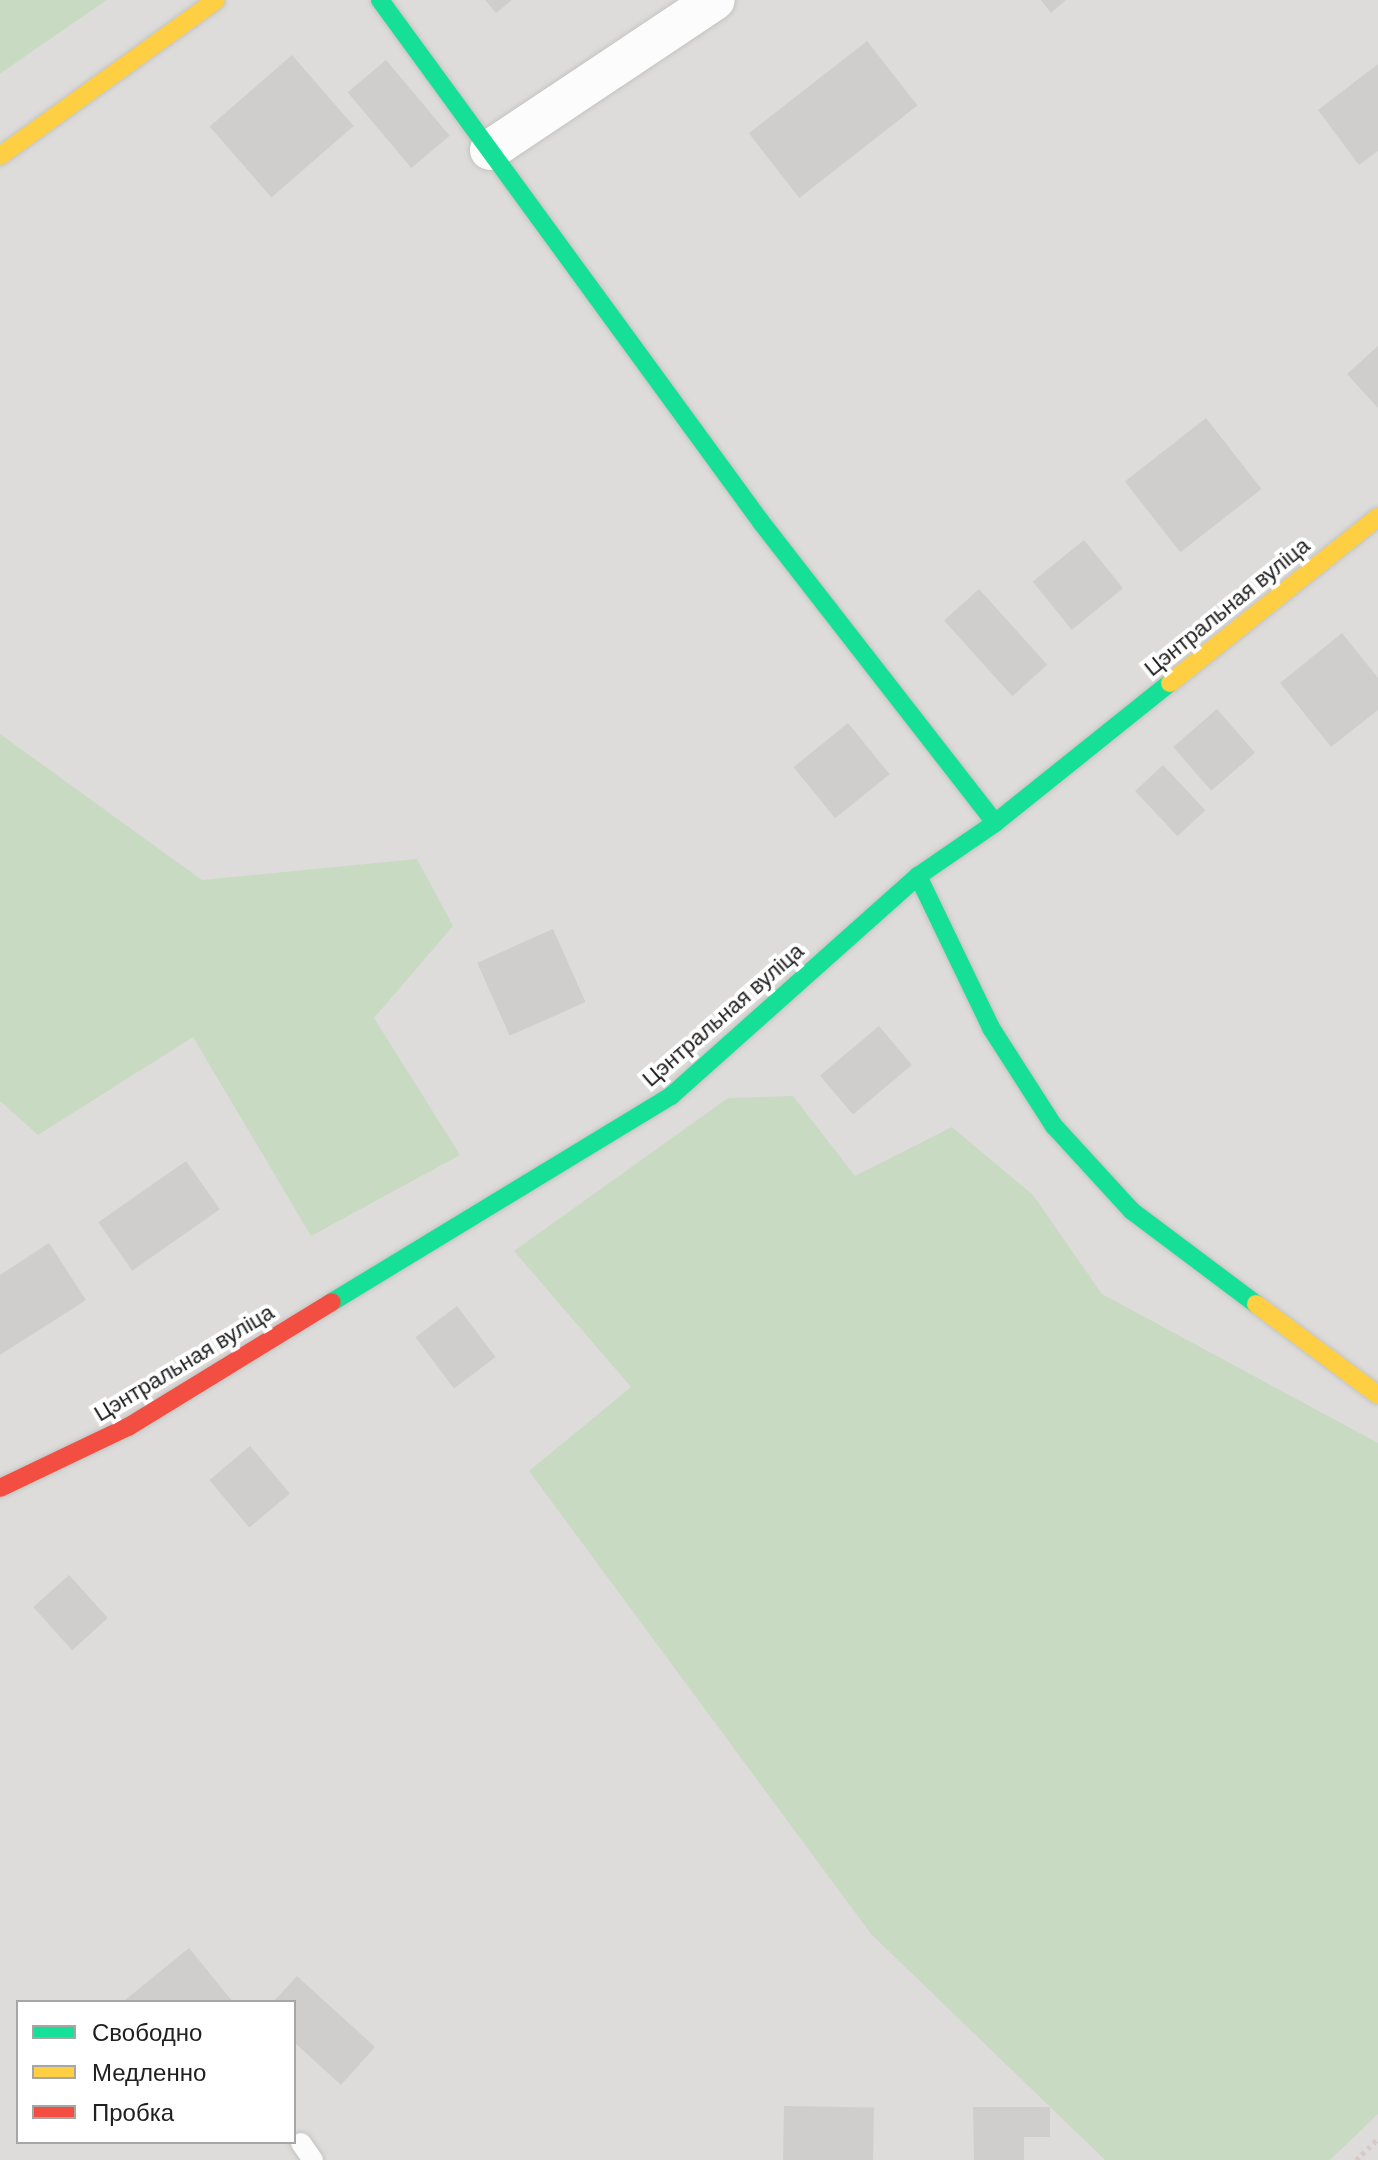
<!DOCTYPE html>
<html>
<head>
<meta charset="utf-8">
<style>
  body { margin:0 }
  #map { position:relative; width:1378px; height:2160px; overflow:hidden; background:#edece9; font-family:"DM Sans",sans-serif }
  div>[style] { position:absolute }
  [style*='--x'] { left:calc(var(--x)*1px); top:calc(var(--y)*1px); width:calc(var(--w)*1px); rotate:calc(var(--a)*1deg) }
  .residential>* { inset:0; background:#dddcda }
  .forest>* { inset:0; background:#c8dac1 }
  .building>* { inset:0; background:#d0cecc; transform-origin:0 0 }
  .path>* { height:5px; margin-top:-2.5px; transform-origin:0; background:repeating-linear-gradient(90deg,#d6cbc9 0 4px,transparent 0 8px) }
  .roads { filter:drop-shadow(0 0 2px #c3c3c1) drop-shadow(0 0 2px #c3c3c1) }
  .lane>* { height:20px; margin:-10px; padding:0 10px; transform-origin:10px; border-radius:10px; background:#fcfcfc }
  .street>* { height:40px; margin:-20px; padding:0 20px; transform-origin:20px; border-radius:20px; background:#fcfcfc }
  .fast>* { height:18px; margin:-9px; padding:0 9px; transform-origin:9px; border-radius:9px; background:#16e098 }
  .slow>* { height:18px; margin:-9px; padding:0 9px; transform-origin:9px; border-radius:9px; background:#ffcf43 }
  .jam>* { height:18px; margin:-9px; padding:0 9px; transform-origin:9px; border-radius:9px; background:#f24e42 }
  span { translate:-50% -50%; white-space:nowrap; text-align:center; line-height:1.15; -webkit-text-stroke:8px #fff; paint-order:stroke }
  .street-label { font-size:22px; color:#202020 }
  .legend { position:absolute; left:16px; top:2000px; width:280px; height:144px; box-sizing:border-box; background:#fff; border:2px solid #a6a6a6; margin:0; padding:10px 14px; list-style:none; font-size:24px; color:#202020 }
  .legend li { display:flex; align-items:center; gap:16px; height:40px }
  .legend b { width:40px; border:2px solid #a6a6a6 }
</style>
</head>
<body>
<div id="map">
  <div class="residential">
    <i style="clip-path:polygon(evenodd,107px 0,1378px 0,1378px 2160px,0 2160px,0 74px,107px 0,18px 2002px,294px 2002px,294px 2142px,18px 2142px,18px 2002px)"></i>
  </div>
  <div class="forest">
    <i style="clip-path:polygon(0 0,107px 0,0 74px)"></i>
    <i style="clip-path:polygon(0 734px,202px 880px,417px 859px,453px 926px,374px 1018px,460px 1155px,311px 1236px,193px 1037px,38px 1135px,0 1101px)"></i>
    <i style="clip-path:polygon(793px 1096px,855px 1176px,952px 1127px,1033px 1195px,1102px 1294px,1378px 1443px,1378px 2114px,1330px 2160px,1105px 2160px,871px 1934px,529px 1471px,631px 1387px,514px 1251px,728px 1098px)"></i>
  </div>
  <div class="building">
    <i style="clip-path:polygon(485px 0,512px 0,496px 13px)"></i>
    <i style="clip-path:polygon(1041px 0,1066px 0,1051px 13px)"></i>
    <i style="left:867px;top:41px;width:82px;height:150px;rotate:52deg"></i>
    <i style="left:292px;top:55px;width:94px;height:109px;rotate:49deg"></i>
    <i style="left:386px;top:60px;width:99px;height:50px;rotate:50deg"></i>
    <i style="clip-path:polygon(1378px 64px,1378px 151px,1359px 165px,1318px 110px)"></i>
    <i style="clip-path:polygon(1378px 346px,1378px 408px,1347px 374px)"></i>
    <i style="left:1206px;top:418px;width:90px;height:103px;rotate:52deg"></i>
    <i style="left:1084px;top:540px;width:62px;height:66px;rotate:51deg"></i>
    <i style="left:979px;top:589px;width:102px;height:47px;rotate:48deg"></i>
    <i style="clip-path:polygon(1342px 633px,1378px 678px,1378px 710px,1331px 747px,1280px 683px)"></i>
    <i style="left:1217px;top:709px;width:58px;height:58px;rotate:49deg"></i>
    <i style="left:848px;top:723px;width:66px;height:70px;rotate:51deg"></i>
    <i style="left:1163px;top:765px;width:62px;height:38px;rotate:47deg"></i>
    <i style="left:553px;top:929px;width:80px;height:83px;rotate:66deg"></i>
    <i style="left:879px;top:1026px;width:51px;height:77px;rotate:50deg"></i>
    <i style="left:186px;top:1161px;width:59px;height:107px;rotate:55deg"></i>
    <i style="clip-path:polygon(49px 1243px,86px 1300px,0 1355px,0 1275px)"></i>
    <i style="left:457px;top:1306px;width:64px;height:52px;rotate:53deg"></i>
    <i style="left:250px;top:1446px;width:62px;height:53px;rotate:50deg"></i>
    <i style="left:69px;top:1575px;width:58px;height:48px;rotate:48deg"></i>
    <i style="clip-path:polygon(189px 1948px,233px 2002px,127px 2002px,125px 2000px)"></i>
    <i style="clip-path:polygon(297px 1976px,375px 2047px,341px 2085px,294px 2042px,294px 2002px,273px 2002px)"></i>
    <i style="left:784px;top:2106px;width:90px;height:54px;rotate:1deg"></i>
    <i style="clip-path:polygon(973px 2107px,1050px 2107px,1050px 2137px,1024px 2137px,1024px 2160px,974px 2160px)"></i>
  </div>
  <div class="path">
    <i style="--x:1356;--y:2160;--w:30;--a:-44"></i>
  </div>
  <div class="roads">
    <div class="lane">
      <i style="--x:301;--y:2143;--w:21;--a:55"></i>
    </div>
    <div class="street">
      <i style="--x:490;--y:150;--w:270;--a:-33.7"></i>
    </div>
    <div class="fast">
      <i style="--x:380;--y:0;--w:646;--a:53.87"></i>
      <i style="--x:761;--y:522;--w:381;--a:52.1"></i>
      <i style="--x:918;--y:876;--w:169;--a:64.3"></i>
      <i style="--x:991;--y:1028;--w:117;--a:57.3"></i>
      <i style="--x:1054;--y:1126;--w:115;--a:47.5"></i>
      <i style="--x:1132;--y:1211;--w:155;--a:36.9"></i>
      <i style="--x:332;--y:1302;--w:397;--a:-31.3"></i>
      <i style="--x:671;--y:1096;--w:331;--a:-41.7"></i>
      <i style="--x:918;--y:876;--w:93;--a:-34.5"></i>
      <i style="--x:995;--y:823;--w:224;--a:-38.7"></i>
    </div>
    <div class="slow">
      <i style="--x:0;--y:156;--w:266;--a:-35.8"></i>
      <i style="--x:1170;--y:683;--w:266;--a:-38.6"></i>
      <i style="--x:1256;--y:1304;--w:152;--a:36.7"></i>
    </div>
    <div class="jam">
      <i style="--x:0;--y:1488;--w:142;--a:-25.5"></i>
      <i style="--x:128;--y:1427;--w:239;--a:-31.5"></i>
    </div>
  </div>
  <div class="street-label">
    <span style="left:1227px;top:607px;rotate:-39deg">Цэнтральная вуліца</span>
    <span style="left:723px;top:1015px;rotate:-41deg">Цэнтральная вуліца</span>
    <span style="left:184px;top:1363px;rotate:-31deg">Цэнтральная вуліца</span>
  </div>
  <ul class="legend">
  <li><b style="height:10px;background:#16e098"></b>Свободно</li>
  <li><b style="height:10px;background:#ffcf43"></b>Медленно</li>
  <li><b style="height:10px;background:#f24e42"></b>Пробка</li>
  </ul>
</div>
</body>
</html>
